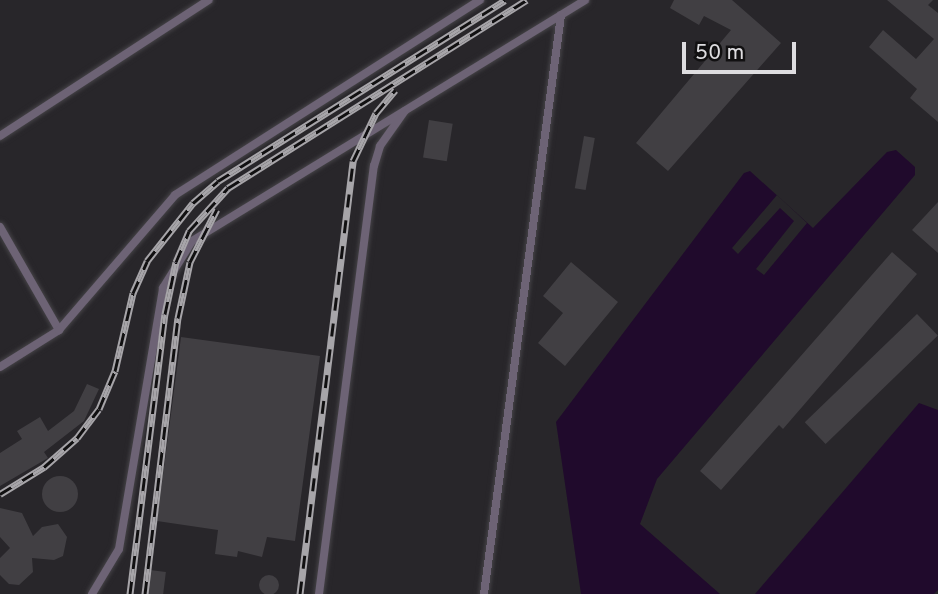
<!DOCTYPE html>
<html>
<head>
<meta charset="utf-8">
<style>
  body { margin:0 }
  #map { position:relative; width:938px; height:594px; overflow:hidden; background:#28262a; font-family:Overpass,sans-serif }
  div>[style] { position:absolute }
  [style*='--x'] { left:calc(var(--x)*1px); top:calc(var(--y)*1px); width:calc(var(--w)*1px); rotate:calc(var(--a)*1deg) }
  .water>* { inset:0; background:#200a2c }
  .pier>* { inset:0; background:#28262a }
  .building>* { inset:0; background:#413f43; transform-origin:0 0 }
  .round { border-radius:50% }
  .roads { filter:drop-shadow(0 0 2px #454347) drop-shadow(0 0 2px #454347) }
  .lane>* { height:8px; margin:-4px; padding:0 4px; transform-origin:4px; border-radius:4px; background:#6d6375 }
  .rail>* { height:7px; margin-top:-3.5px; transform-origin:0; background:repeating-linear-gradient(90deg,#111011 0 13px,#a7a5a9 0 26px); box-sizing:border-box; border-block:2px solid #a7a5a9 }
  span { translate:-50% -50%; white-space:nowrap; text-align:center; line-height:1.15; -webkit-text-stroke:6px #111011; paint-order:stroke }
  .scale { position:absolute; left:682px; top:42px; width:114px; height:32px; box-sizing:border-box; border:4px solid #dedde0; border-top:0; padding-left:9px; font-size:21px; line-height:24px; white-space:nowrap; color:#dedde0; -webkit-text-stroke:5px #111011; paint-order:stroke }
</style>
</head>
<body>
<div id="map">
  <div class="water">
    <i style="clip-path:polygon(896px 150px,915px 167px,915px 175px,657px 479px,640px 524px,720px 594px,581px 594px,556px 422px,744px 173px,750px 171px,813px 228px,887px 152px)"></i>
    <i style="clip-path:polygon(919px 403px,938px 410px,938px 590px,934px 594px,755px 594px)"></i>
  </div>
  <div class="pier">
    <i style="clip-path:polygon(777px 195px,807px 223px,764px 275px,756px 269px,794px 221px,780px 208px,738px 254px,732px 248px)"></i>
  </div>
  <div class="building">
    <i style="clip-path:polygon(674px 0,732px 0,781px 43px,668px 171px,636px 143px,731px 30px,704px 16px,699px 25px,670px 8px)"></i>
    <i style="clip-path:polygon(887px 0,933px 0,928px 5px,938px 13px,938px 122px,910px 98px,917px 89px,869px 47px,883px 30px,916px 59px,934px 39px)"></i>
    <i style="left:429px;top:120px;width:24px;height:38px;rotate:9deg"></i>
    <i style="left:584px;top:136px;width:11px;height:53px;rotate:10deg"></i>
    <i style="clip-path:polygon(938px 202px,938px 253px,912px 230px)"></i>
    <i style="clip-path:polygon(892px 252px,917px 274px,783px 429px,779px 425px,721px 490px,700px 471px)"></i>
    <i style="clip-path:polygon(571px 262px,618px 302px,565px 366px,538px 343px,563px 313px,543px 296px)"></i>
    <i style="left:917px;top:314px;width:30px;height:156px;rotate:46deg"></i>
    <i style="clip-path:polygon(181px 337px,320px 356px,295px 541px,267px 537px,262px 557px,238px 551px,237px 557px,215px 554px,218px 530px,157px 521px)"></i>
    <i style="clip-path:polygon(87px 384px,99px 389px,84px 421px,44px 452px,48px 458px,0 486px,0 453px,22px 439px,17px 431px,40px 417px,48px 431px,74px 411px)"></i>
    <i class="round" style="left:42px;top:476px;width:36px;height:36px"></i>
    <i style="clip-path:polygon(0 508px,22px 513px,33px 536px,42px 527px,58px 524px,67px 537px,63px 556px,54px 560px,32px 558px,33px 572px,19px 585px,9px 584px,0 575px,0 558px,10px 548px,0 537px)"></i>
    <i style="left:150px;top:570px;width:16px;height:24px;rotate:7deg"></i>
    <i class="round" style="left:259px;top:575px;width:20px;height:20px"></i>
  </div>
  <div class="roads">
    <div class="lane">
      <i style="--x:0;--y:136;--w:249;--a:-33.1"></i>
      <i style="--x:0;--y:227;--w:119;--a:60.2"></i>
      <i style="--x:0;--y:367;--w:70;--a:-32.1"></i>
      <i style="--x:59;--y:330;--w:178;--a:-49.3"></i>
      <i style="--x:175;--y:195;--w:362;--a:-32.6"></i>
      <i style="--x:92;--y:594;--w:52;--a:-59"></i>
      <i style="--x:119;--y:549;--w:265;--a:-80.4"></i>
      <i style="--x:163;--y:288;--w:55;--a:-58.3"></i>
      <i style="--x:192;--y:241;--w:461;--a:-31.5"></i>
      <i style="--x:319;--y:594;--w:432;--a:-82.7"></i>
      <i style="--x:374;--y:166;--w:21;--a:-73"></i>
      <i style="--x:380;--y:146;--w:42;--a:-54.8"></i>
      <i style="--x:484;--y:594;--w:584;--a:-82.42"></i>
    </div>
  </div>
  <div class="rail">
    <i style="--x:0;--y:494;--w:52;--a:-31.5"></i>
    <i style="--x:44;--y:467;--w:44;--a:-41.3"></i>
    <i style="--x:77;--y:438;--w:36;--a:-53"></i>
    <i style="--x:99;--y:409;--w:41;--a:-67.2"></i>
    <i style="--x:115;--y:371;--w:80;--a:-77"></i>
    <i style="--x:133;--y:293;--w:35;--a:-66"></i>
    <i style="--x:147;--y:261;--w:74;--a:-51.6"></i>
    <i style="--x:193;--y:203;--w:33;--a:-41"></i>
    <i style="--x:218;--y:181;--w:339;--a:-32.2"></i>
    <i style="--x:130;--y:594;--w:282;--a:-82.9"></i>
    <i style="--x:165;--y:314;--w:53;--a:-78.1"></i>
    <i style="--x:176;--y:262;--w:34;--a:-67"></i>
    <i style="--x:189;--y:231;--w:58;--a:-47.8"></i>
    <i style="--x:228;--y:188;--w:353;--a:-32.2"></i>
    <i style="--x:145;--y:594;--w:278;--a:-83.2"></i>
    <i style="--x:178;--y:318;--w:57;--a:-77.9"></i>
    <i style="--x:190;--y:262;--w:59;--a:-63"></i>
    <i style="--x:300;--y:594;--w:436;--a:-83"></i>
    <i style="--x:353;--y:161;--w:53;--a:-64.4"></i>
    <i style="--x:376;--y:113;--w:30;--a:-50"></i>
  </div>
  <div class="scale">50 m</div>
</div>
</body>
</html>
